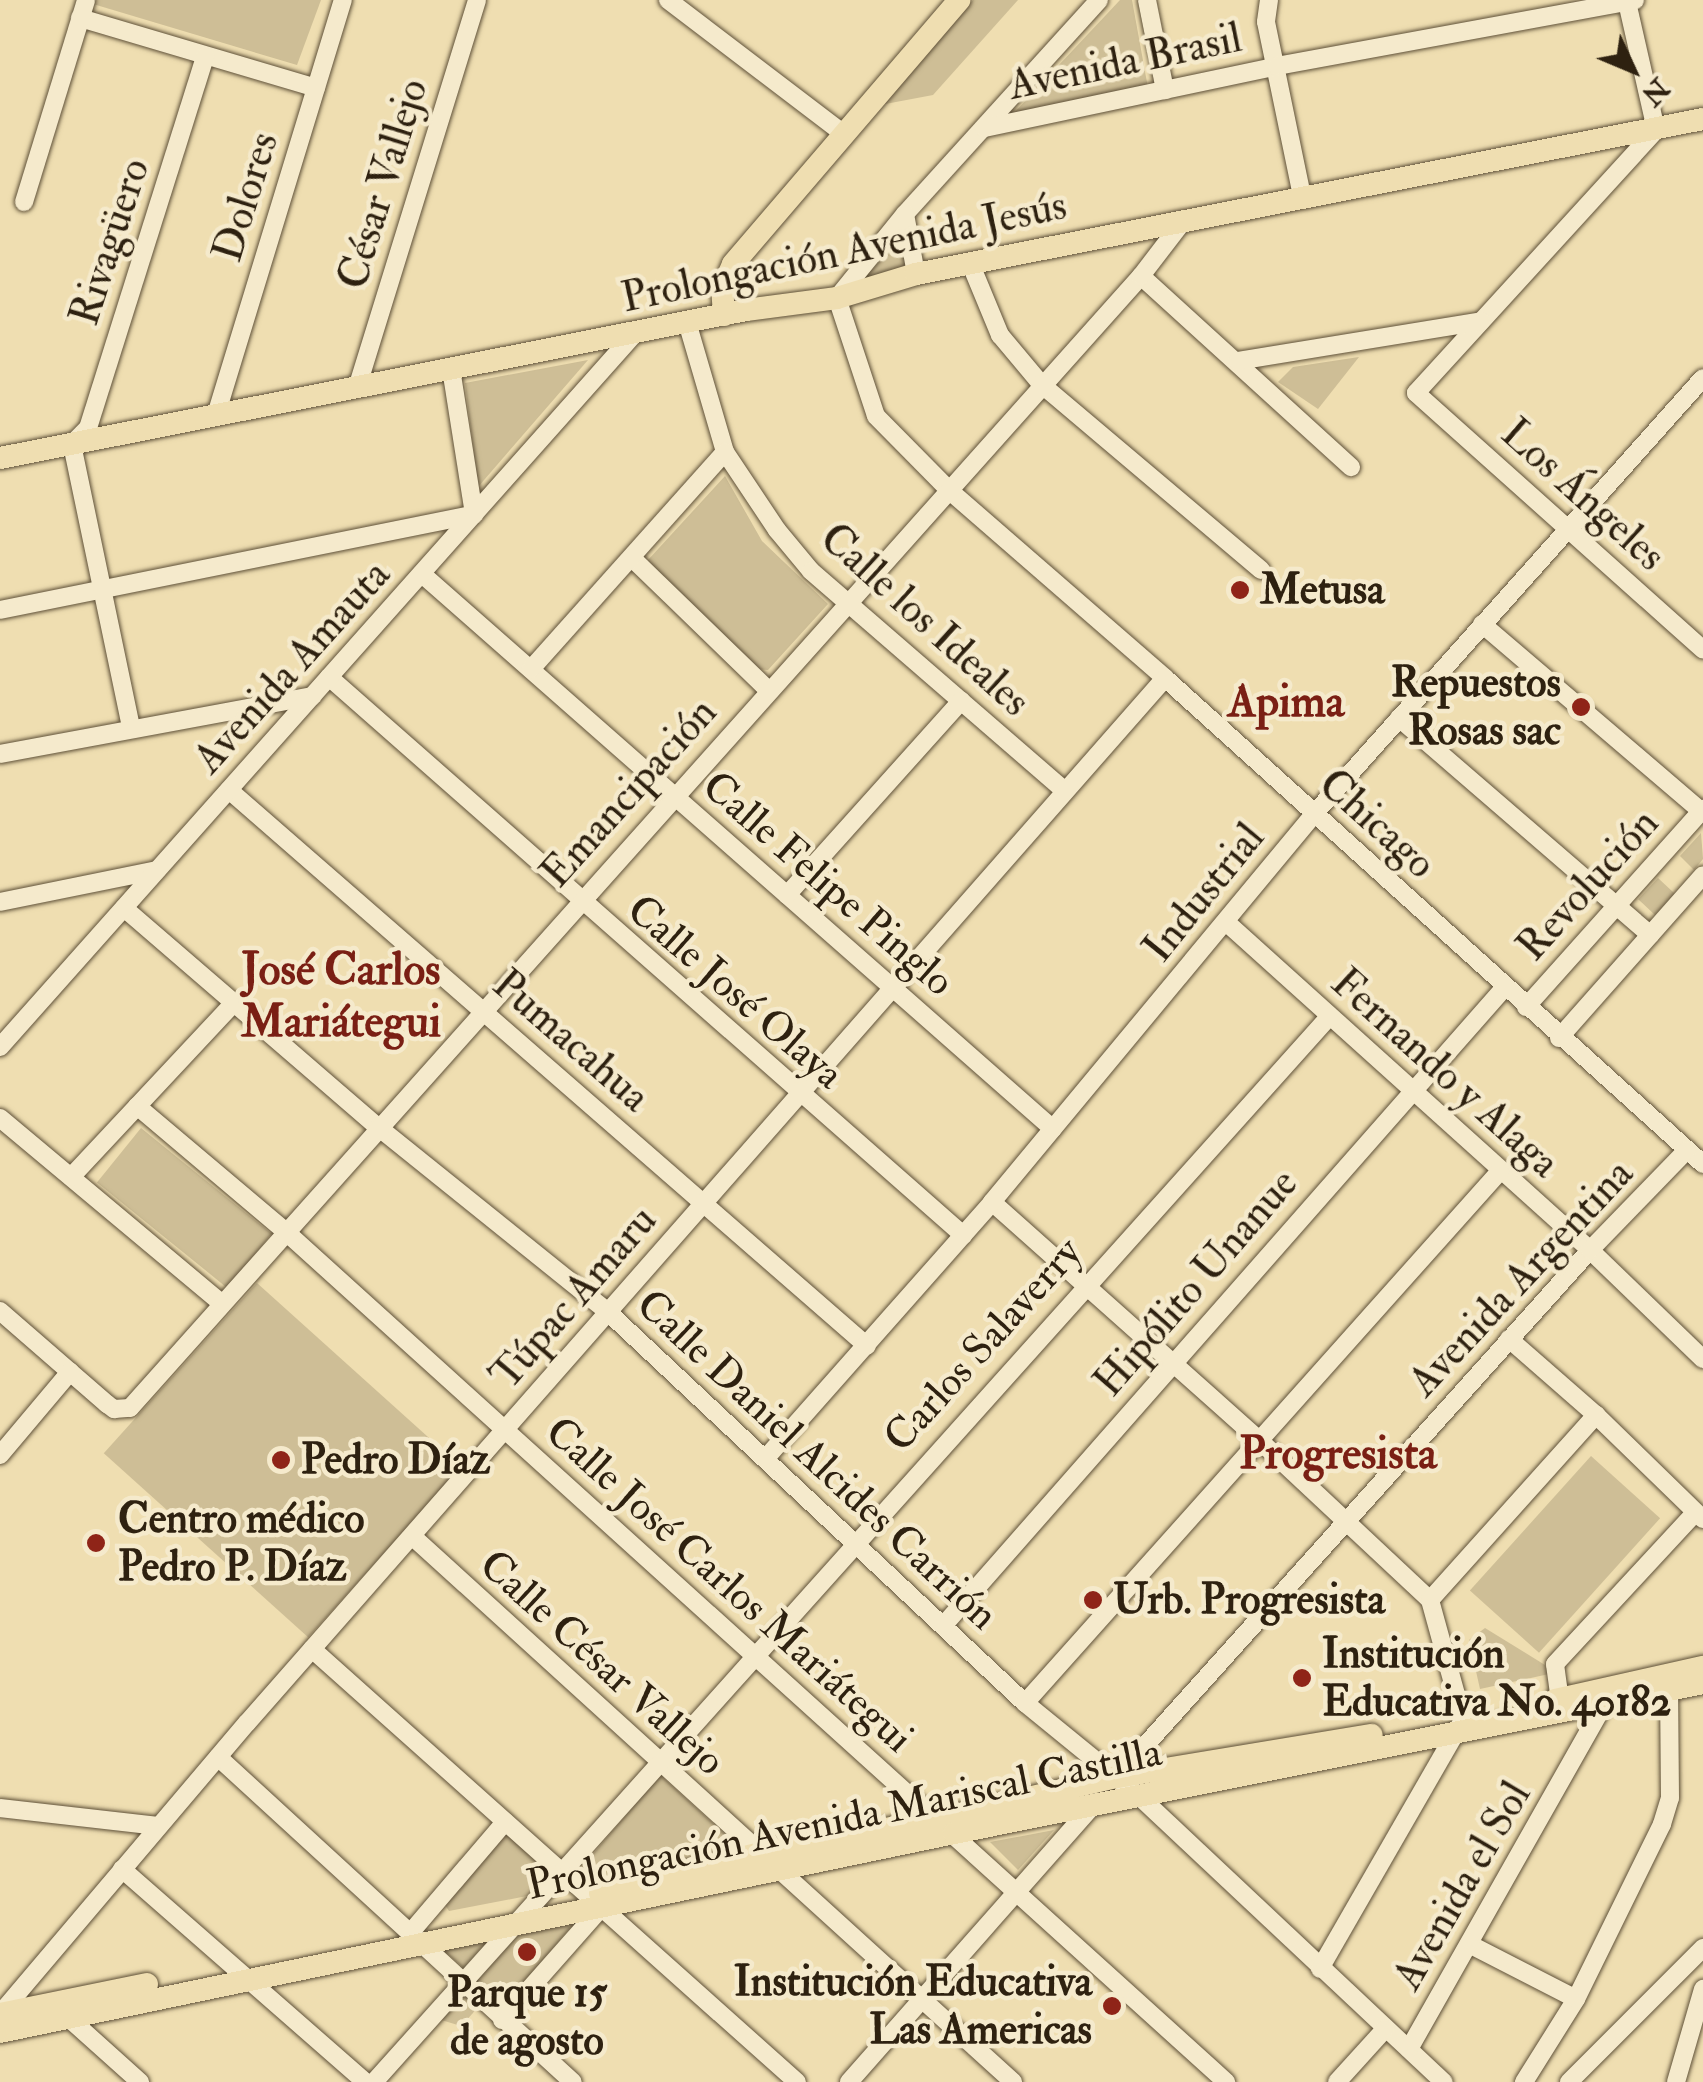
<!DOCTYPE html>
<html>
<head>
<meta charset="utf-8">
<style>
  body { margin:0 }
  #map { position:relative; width:1703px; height:2082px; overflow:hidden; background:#efdeb1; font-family:"IM FELL Double Pica",serif }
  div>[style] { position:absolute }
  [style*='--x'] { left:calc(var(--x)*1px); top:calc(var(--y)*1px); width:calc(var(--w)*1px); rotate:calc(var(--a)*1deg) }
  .green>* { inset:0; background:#cebe96; transform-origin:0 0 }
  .roads { filter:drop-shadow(0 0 2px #5e5038) drop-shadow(0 0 2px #5e5038) }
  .minor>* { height:18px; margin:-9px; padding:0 9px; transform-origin:9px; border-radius:9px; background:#f5eacc }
  .major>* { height:22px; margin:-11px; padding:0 11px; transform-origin:11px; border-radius:11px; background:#efdeb1 }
  .dots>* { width:28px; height:28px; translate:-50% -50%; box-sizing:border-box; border:5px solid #f5eacc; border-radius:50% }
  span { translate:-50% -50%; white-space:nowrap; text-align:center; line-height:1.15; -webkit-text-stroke:9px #f5eacc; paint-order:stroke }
  .street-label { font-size:42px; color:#2e2110 }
  .poi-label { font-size:42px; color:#2e2110; font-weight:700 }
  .left { translate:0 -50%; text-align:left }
  .right { translate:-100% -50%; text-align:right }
  .neighbourhood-label { font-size:45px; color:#7a1f14; font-weight:700 }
  .north { position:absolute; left:1583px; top:20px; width:100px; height:100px; -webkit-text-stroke:8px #f5eacc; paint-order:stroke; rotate:134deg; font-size:28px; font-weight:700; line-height:40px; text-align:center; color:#2e2110 }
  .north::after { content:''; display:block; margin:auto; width:35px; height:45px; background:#2e2110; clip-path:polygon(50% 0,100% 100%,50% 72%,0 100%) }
</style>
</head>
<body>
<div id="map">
  <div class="green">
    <i style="clip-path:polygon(94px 0,321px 0,297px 65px,93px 4px)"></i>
    <i style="clip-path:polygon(973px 0,1018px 0,933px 95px,880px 105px)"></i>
    <i style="clip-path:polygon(1120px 0,1132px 0,1148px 88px,1014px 113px)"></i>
    <i style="clip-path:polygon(902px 238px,914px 268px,861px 281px)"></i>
    <i style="clip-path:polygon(1359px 357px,1318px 409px,1278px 382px,1293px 367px)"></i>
    <i style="clip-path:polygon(588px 360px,478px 487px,465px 383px)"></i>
    <i style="clip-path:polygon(725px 476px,762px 541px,828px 604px,768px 670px,756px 669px,652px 573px,648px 560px)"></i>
    <i style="clip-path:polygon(1701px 833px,1703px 859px,1694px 870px,1680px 856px)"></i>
    <i style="left:1658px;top:878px;width:23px;height:29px;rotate:43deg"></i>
    <i style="left:141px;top:1128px;width:168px;height:70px;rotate:39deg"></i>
    <i style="left:257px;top:1283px;width:275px;height:229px;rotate:42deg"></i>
    <i style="left:1591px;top:1456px;width:93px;height:181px;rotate:42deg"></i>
    <i style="clip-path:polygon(1485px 1628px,1545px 1665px,1549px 1674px,1480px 1689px,1469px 1640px)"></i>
    <i style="clip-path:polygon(660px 1775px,742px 1850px,589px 1887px,577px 1873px)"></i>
    <i style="clip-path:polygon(1054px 1830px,1018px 1870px,990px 1842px)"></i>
    <i style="clip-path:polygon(506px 1831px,550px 1870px,532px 1895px,449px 1911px,443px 1902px)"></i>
    <i style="clip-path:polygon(565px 1922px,570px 1928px,504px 2006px,472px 1978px,515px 1929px)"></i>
    <i style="clip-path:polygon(489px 1939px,464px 1968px,442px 1949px)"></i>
    <i style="clip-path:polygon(464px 1986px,482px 1999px,473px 2013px,461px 2026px,438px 2019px)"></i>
  </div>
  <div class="roads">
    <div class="minor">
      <i style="--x:668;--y:0;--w:221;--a:37.3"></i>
      <i style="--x:1099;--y:0;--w:289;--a:132.2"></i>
      <i style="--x:905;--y:214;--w:108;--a:129"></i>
      <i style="--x:837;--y:298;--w:124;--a:71.7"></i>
      <i style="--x:876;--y:416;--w:105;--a:45.4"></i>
      <i style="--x:950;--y:491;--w:285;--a:41"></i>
      <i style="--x:1165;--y:678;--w:725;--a:42.09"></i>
      <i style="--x:1147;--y:0;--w:92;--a:78.7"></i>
      <i style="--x:1269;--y:0;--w:22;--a:98"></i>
      <i style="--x:1266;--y:22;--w:178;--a:78.3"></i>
      <i style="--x:1627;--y:2;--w:131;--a:77.2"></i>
      <i style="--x:1656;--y:130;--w:356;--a:132.4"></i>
      <i style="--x:1416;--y:393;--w:385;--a:41.8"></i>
      <i style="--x:80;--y:18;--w:246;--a:16.5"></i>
      <i style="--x:984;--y:128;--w:299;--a:-11.9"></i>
      <i style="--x:1277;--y:66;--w:364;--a:-10.4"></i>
      <i style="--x:24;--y:202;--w:211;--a:-72.9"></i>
      <i style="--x:905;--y:214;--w:61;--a:79.6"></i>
      <i style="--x:971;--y:265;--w:76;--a:67.5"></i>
      <i style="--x:1000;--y:335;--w:64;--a:50.1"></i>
      <i style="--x:1041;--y:384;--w:288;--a:40.2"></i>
      <i style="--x:1141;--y:276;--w:284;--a:42.3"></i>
      <i style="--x:687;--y:322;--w:135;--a:73.7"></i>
      <i style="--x:725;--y:452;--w:94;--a:56.3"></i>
      <i style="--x:777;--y:530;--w:53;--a:50.3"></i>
      <i style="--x:811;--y:571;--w:336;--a:40.9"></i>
      <i style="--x:1238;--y:361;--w:246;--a:-9.3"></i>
      <i style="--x:357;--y:388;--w:406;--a:-72.8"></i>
      <i style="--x:216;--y:415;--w:434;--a:-73"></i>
      <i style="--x:632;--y:558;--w:190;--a:44.1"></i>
      <i style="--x:422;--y:574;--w:840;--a:41.33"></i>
      <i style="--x:0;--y:610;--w:484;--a:-11.4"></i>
      <i style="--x:474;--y:514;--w:147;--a:-99"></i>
      <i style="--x:1482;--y:624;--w:291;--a:40.5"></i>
      <i style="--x:531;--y:669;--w:291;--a:-48.2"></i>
      <i style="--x:329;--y:677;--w:845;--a:41.35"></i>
      <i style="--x:1399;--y:718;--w:332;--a:40.8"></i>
      <i style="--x:131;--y:727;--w:289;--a:-101.8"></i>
      <i style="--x:72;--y:444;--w:23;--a:-45"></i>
      <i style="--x:88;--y:428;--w:390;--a:-72.5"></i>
      <i style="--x:0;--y:754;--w:318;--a:-10.5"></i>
      <i style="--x:229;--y:790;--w:846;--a:41.07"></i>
      <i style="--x:787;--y:895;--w:261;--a:-48.1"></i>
      <i style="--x:0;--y:902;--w:160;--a:-11.5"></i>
      <i style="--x:124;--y:908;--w:335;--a:40.8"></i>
      <i style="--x:378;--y:1127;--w:295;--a:38.8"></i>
      <i style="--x:608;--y:1312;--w:572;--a:43.16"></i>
      <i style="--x:1025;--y:1703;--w:147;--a:39.2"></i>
      <i style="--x:1139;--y:1796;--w:418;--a:43.2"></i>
      <i style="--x:1226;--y:922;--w:490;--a:42"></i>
      <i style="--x:1590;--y:1250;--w:157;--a:44"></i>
      <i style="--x:1526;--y:1007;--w:266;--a:-48.2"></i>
      <i style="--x:1559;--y:1038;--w:217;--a:-48.5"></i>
      <i style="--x:0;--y:1047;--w:956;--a:-48.35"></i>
      <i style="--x:137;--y:1106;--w:194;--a:40.2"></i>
      <i style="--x:285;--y:1231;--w:1269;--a:42.12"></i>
      <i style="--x:0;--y:1118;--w:287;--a:39.9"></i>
      <i style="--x:71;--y:1177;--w:238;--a:-46.9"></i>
      <i style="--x:992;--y:1202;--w:358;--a:41.7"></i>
      <i style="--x:1259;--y:1440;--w:234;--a:43.1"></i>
      <i style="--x:1430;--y:1600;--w:124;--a:74.6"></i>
      <i style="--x:1463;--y:1720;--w:287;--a:119.9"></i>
      <i style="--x:0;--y:1311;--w:142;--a:41"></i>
      <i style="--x:107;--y:1404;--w:9;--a:36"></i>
      <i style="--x:114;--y:1409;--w:16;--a:-4"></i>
      <i style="--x:130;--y:1408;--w:1518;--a:-48.23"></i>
      <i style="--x:1141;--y:276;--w:71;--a:-52.5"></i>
      <i style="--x:1509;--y:1339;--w:116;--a:41.1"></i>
      <i style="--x:1596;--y:1415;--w:149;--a:44.2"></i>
      <i style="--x:0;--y:1455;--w:109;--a:-49.9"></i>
      <i style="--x:765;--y:1459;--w:343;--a:-48.5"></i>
      <i style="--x:992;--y:1202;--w:504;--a:-50.31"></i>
      <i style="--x:1314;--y:814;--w:584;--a:-48.26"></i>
      <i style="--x:412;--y:1536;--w:812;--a:42.25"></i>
      <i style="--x:1430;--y:1600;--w:249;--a:-48.1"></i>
      <i style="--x:943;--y:1626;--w:850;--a:-48.67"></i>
      <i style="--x:312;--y:1649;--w:650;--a:41.76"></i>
      <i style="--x:1025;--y:1703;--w:713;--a:-48.24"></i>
      <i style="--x:1561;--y:1708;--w:44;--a:-97.8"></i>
      <i style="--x:1555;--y:1664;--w:205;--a:-47.2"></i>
      <i style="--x:218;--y:1757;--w:481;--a:42.5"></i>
      <i style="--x:1116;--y:1778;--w:710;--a:-48.08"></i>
      <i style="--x:1590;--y:1250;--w:139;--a:-45.9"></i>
      <i style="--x:0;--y:1808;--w:159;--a:6.5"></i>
      <i style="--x:122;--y:1869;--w:323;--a:41.2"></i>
      <i style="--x:411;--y:1932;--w:145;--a:-49.5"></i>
      <i style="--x:1469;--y:1944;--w:120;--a:27.2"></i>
      <i style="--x:62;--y:2012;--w:105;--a:41.9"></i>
      <i style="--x:0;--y:2014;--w:382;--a:-49.7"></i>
      <i style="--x:247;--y:1723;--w:1391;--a:-48.7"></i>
      <i style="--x:502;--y:2020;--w:149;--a:-48.5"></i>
      <i style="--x:1409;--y:2049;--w:395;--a:-60.5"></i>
      <i style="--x:374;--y:2082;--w:1430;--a:-48.12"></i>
      <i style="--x:849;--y:2082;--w:373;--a:-48.6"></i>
      <i style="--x:1337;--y:2082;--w:72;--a:-47.8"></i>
      <i style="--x:1524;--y:2082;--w:98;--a:-57.9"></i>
      <i style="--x:1576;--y:1999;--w:195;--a:-63.8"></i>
      <i style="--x:1662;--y:1824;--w:27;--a:-73"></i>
      <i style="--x:1670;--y:1798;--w:119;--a:-90.5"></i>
      <i style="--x:1569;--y:2082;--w:190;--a:-45"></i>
      <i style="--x:1676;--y:2082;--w:97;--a:-73.8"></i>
    </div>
    <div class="major">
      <i style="--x:724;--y:315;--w:26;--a:-94"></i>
      <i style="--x:722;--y:289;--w:27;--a:-66"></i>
      <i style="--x:733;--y:264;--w:348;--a:-49.4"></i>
      <i style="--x:0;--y:458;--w:761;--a:-11.22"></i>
      <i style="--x:746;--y:310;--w:92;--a:-7.5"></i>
      <i style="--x:837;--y:298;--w:83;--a:-16.9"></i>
      <i style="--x:916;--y:274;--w:802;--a:-11.14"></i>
      <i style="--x:1555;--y:1700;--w:152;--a:-12.6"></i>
      <i style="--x:600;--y:1893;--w:165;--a:-14"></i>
      <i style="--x:760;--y:1853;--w:182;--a:-10.8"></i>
      <i style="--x:939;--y:1819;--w:183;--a:-13.3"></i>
      <i style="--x:1117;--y:1777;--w:258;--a:-9.4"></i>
      <i style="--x:0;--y:2014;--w:150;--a:-11.5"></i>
      <i style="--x:0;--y:2032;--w:975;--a:-11.78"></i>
      <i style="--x:954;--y:1833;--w:764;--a:-11.32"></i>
    </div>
  </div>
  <div class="dots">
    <i style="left:1240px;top:590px;background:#8f2418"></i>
    <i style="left:1581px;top:707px;background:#8f2418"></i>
    <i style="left:281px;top:1460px;background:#8f2418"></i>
    <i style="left:96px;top:1543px;background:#8f2418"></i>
    <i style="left:1093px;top:1600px;background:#8f2418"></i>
    <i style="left:1302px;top:1678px;background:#8f2418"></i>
    <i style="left:527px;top:1952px;background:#8f2418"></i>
    <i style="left:1112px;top:2006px;background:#8f2418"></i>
  </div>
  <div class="street-label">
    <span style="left:1125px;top:62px;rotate:-12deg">Avenida Brasil</span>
    <span style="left:383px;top:184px;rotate:-73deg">César Vallejo</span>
    <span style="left:246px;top:197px;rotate:-73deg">Dolores</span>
    <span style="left:110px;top:242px;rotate:-72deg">Rivagüero</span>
    <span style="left:844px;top:252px;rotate:-12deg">Prolongación Avenida Jesús</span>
    <span style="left:1583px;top:495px;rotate:42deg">Los Ángeles</span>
    <span style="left:925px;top:620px;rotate:42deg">Calle los Ideales</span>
    <span style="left:292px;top:667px;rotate:-48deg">Avenida Amauta</span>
    <span style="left:629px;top:793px;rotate:-48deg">Emancipación</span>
    <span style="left:1377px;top:824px;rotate:42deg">Chicago</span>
    <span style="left:828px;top:884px;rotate:41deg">Calle Felipe Pinglo</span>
    <span style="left:1588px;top:885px;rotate:-48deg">Revolución</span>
    <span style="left:1204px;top:893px;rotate:-51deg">Industrial</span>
    <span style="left:735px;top:992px;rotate:41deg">Calle José Olaya</span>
    <span style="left:571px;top:1041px;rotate:41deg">Pumacahua</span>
    <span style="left:1445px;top:1073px;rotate:42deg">Fernando y Alaga</span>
    <span style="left:1521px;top:1278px;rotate:-47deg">Avenida Argentina</span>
    <span style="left:1196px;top:1283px;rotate:-49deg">Hipólito Unanue</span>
    <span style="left:574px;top:1298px;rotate:-49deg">Túpac Amaru</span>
    <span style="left:983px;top:1345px;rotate:-48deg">Carlos Salaverry</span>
    <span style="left:817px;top:1460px;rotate:43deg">Calle Daniel Alcides Carrión</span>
    <span style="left:729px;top:1585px;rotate:42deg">Calle José Carlos Mariátegui</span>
    <span style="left:602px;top:1663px;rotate:42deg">Calle César Vallejo</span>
    <span style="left:844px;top:1819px;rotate:-12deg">Prolongación Avenida Mariscal Castilla</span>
    <span style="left:1462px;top:1886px;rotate:-60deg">Avenida el Sol</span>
  </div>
  <div class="poi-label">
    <span class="left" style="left:1260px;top:590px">Metusa</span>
    <span class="right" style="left:1561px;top:707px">Repuestos<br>Rosas sac</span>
    <span class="left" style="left:301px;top:1460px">Pedro Díaz</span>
    <span class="left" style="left:118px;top:1543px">Centro médico<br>Pedro P. Díaz</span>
    <span class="left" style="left:1113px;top:1600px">Urb. Progresista</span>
    <span class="left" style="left:1322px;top:1678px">Institución<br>Educativa No. 40182</span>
    <span class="right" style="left:1092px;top:2006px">Institución Educativa<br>Las Americas</span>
    <span style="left:527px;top:2017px">Parque 15<br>de agosto</span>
  </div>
  <div class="neighbourhood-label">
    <span style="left:1286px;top:703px">Apima</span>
    <span style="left:341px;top:997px">José Carlos<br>Mariátegui</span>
    <span style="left:1338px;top:1455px">Progresista</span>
  </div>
  <div class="north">N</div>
</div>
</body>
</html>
